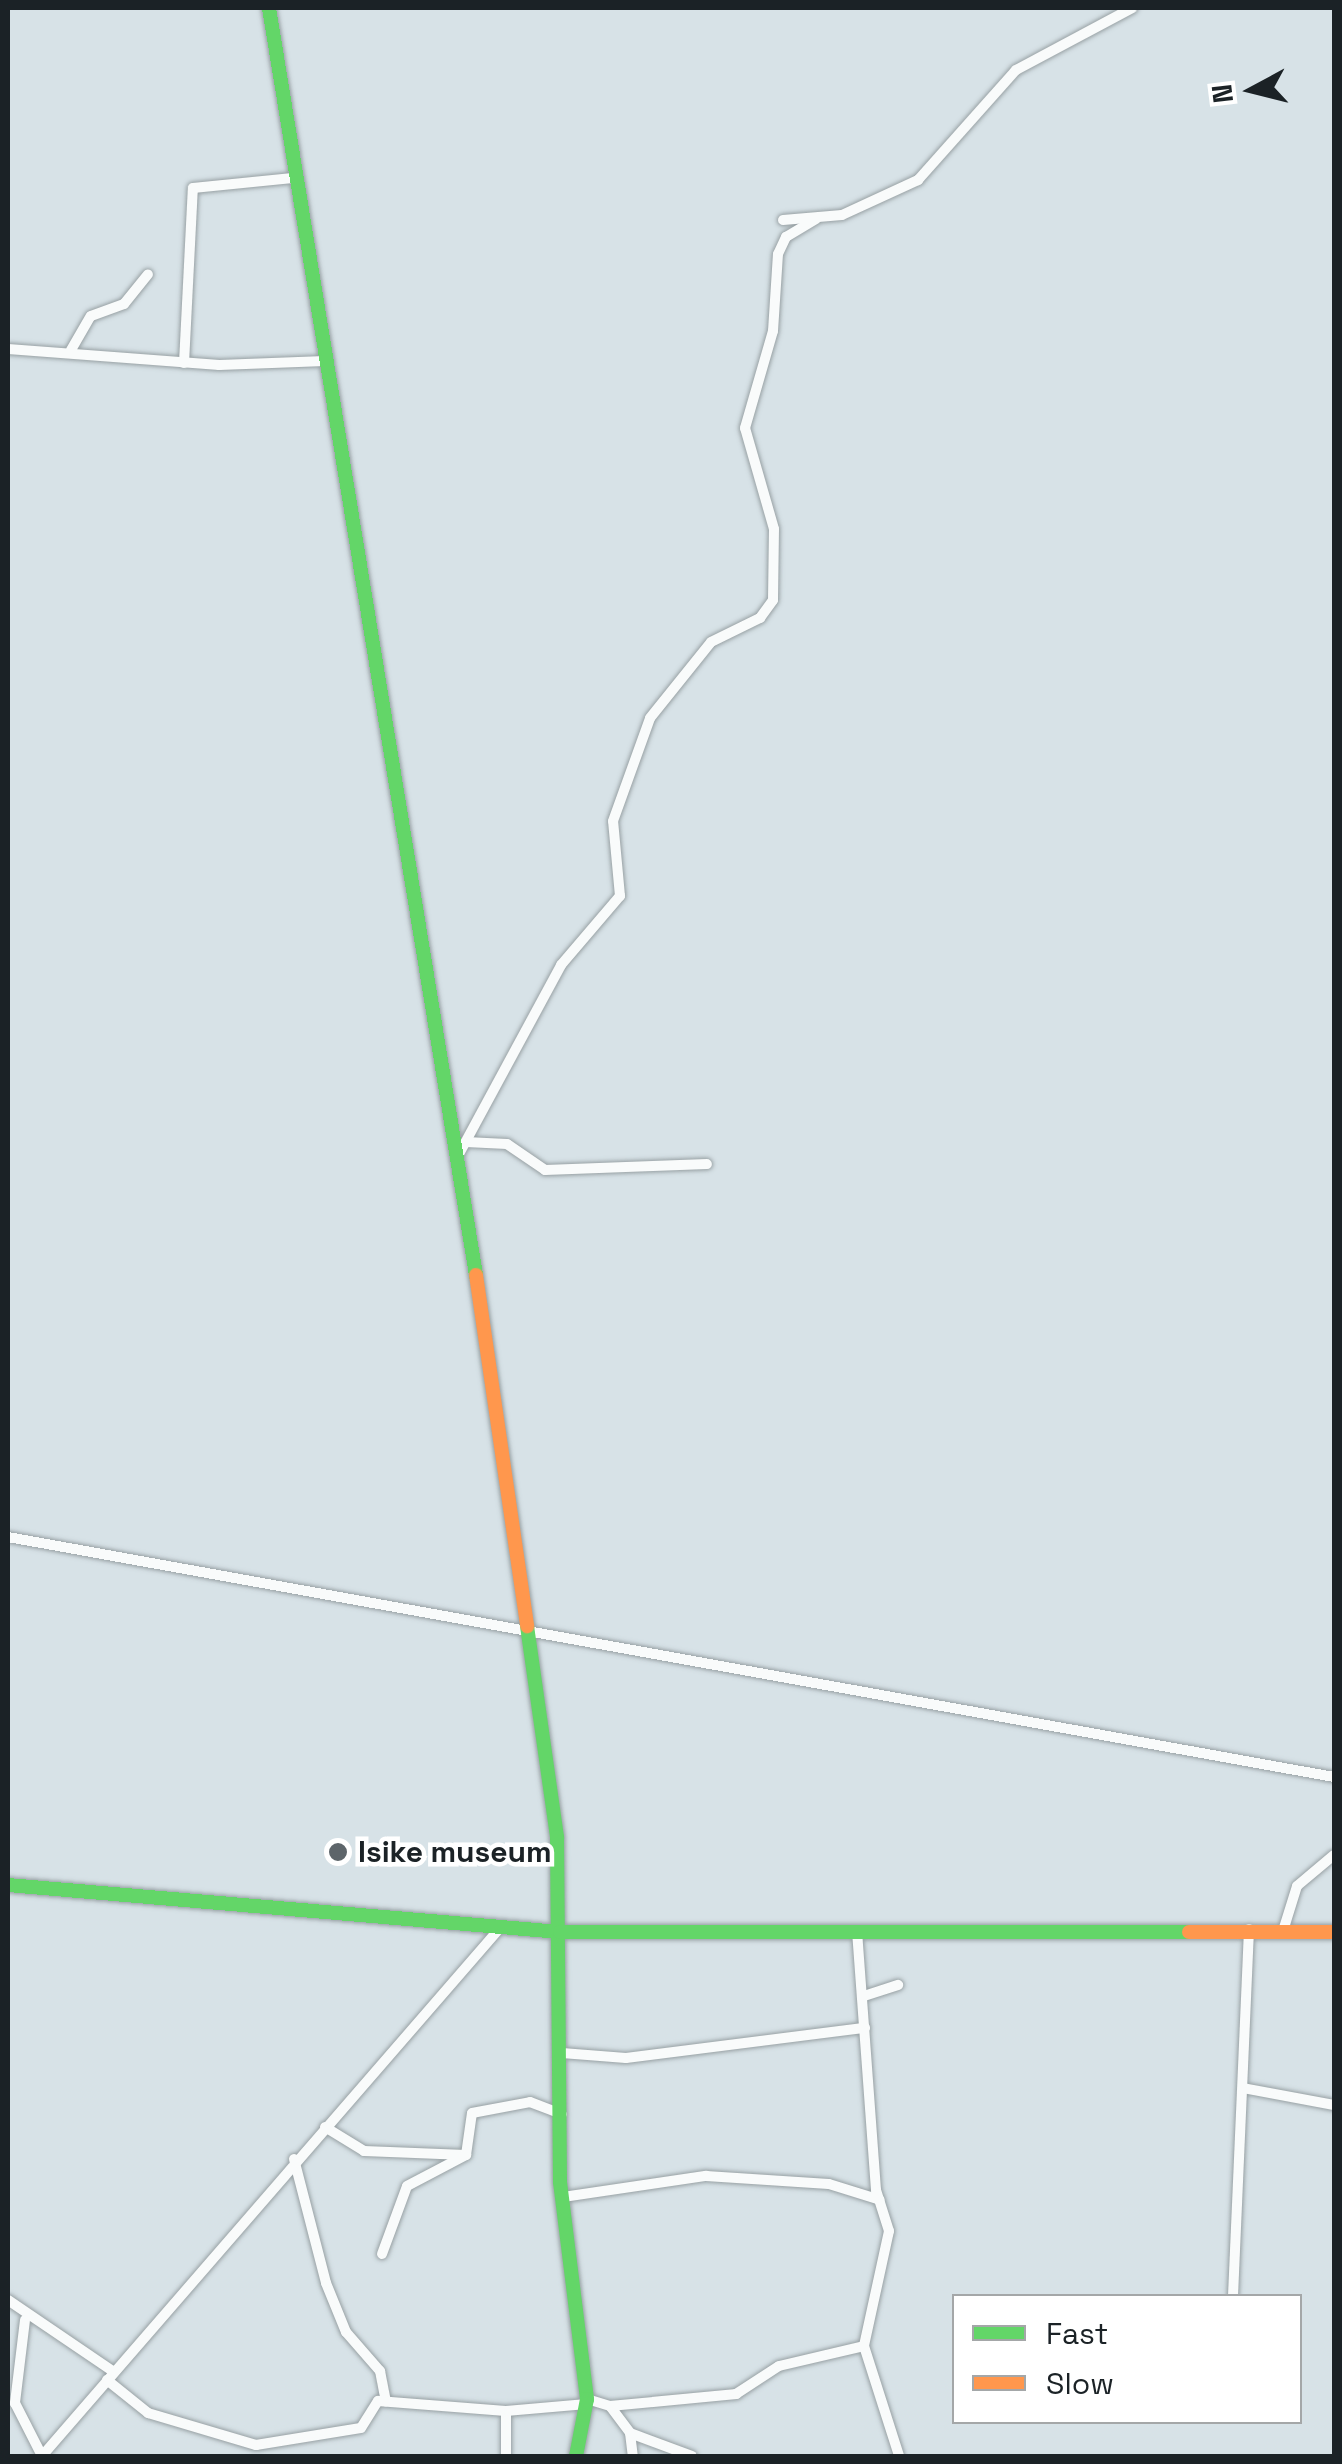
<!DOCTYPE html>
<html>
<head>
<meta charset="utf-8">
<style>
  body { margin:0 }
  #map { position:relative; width:1342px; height:2464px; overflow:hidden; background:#d7e2e7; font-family:"Space Grotesk",sans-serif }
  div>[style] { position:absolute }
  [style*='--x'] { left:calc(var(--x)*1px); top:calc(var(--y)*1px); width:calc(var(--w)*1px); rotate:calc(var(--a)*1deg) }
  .roads { filter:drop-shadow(0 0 2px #98a1a4) drop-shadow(0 0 2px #98a1a4) }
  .street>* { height:10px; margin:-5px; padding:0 5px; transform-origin:5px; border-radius:5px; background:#f9fbfb }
  .fast>* { height:14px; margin:-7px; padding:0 7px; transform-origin:7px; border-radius:7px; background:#63d668 }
  .slow>* { height:14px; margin:-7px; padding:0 7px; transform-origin:7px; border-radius:7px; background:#ff974d }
  .dots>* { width:28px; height:28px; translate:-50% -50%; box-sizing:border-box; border:5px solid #fff; border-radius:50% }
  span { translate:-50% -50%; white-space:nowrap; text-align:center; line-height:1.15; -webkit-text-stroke:9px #fff; paint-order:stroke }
  .poi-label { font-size:30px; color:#1b2226; font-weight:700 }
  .left { translate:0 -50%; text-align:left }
  .frame { position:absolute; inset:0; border:10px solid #1b2226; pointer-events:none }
  .legend { position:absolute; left:952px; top:2294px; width:350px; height:130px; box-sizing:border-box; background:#fff; border:2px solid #a4a7a8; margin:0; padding:12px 18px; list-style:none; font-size:30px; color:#1b2226 }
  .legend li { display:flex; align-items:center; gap:20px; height:50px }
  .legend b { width:50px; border:2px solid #a4a7a8 }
  .north { position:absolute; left:1202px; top:40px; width:100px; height:100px; -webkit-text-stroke:8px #fff; paint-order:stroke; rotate:263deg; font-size:28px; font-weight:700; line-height:40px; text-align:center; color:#1b2226 }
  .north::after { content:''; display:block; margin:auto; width:35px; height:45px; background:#1b2226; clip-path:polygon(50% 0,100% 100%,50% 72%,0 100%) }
</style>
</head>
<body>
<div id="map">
  <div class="roads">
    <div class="street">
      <i style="--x:783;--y:220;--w:59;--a:-4.8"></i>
      <i style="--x:842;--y:215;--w:84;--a:-24.7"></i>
      <i style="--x:918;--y:180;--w:147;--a:-48.3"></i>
      <i style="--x:1016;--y:70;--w:132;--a:-28.1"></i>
      <i style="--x:8;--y:349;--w:212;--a:4.3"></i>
      <i style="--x:219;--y:365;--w:106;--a:-2.2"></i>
      <i style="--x:71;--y:350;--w:39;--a:-60"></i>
      <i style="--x:91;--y:316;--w:35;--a:-20"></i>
      <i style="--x:124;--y:304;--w:38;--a:-51"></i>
      <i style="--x:184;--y:363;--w:175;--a:-87.1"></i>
      <i style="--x:193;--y:188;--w:100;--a:-5.7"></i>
      <i style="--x:466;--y:1142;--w:41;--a:2.8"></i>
      <i style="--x:507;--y:1144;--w:46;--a:34.4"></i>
      <i style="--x:545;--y:1170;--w:162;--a:-2.1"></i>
      <i style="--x:459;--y:1154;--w:215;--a:-61.6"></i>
      <i style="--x:561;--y:965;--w:91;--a:-49.5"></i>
      <i style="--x:620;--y:896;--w:75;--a:-95.3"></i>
      <i style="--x:613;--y:821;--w:109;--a:-70.2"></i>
      <i style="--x:650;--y:718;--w:97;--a:-51.2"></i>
      <i style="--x:711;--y:642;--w:55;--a:-26.1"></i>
      <i style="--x:760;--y:618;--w:22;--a:-54"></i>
      <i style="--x:773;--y:600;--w:71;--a:-89.2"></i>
      <i style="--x:774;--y:529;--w:105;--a:-106"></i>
      <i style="--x:745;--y:428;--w:101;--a:-73.9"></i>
      <i style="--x:773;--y:331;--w:77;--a:-86.3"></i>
      <i style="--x:778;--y:254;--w:19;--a:-65"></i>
      <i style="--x:786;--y:237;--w:35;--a:-31"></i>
      <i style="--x:8;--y:1537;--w:1348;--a:10.26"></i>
      <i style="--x:857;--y:1931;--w:260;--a:85.8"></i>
      <i style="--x:876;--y:2190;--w:43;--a:72.4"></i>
      <i style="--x:889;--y:2231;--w:118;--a:102.3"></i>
      <i style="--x:864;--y:2346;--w:115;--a:72.3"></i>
      <i style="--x:1283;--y:1931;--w:47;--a:-72.7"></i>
      <i style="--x:1297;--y:1886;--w:48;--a:-40"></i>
      <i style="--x:864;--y:1996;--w:36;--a:-18"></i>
      <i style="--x:562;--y:2053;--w:64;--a:4.5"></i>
      <i style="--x:626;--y:2058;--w:241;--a:-7.2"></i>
      <i style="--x:1243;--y:2088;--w:93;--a:10.6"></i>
      <i style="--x:325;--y:2127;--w:46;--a:31.6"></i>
      <i style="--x:364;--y:2151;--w:102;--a:2.2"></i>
      <i style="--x:294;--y:2159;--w:128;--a:75.5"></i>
      <i style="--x:326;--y:2283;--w:53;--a:67.8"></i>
      <i style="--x:346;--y:2332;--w:52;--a:48.9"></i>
      <i style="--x:380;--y:2371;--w:31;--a:79"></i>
      <i style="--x:563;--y:2197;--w:145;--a:-8.4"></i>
      <i style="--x:706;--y:2176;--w:123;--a:3.7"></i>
      <i style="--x:829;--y:2184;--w:53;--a:17.4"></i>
      <i style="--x:382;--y:2254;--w:72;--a:-69.8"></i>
      <i style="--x:407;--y:2186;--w:67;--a:-27.7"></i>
      <i style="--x:466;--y:2155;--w:42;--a:-81.9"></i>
      <i style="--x:472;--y:2113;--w:59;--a:-10.7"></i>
      <i style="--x:530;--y:2102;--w:34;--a:21"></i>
      <i style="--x:1233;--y:2296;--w:367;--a:-87.5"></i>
      <i style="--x:8;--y:2300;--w:128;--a:34.2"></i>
      <i style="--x:25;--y:2320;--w:84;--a:96.9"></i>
      <i style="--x:15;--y:2403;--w:59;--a:63"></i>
      <i style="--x:107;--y:2380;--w:53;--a:38.8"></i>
      <i style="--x:148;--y:2413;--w:113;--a:16.5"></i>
      <i style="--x:256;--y:2445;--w:106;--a:-9.2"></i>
      <i style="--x:361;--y:2428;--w:32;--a:-58"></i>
      <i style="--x:378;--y:2401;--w:128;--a:4.5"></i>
      <i style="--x:506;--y:2411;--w:81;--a:-4.9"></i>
      <i style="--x:587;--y:2399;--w:24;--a:17"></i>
      <i style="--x:610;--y:2406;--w:34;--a:53"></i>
      <i style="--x:630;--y:2433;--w:66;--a:20.4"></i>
      <i style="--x:610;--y:2406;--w:127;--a:-5.4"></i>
      <i style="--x:736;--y:2394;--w:51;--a:-33.1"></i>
      <i style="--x:779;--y:2366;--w:87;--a:-13.2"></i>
      <i style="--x:630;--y:2433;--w:23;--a:83"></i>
      <i style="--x:42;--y:2456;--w:698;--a:-49.07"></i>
      <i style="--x:506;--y:2456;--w:45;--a:-90"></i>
    </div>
    <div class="fast">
      <i style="--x:269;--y:8;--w:1284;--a:80.72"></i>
      <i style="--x:527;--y:1626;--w:213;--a:81.9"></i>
      <i style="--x:557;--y:1837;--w:345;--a:89.5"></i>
      <i style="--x:560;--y:2182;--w:219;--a:82.9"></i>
      <i style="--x:587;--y:2399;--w:58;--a:100.9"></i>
      <i style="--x:8;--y:1885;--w:554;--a:4.87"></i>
      <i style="--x:560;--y:1932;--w:629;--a:0"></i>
    </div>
    <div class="slow">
      <i style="--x:476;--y:1275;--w:355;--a:81.7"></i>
      <i style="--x:1189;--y:1932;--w:145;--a:0"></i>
    </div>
  </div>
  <div class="dots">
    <i style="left:338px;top:1852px;background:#5d656a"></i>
  </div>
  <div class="poi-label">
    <span class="left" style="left:358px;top:1852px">Isike museum</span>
  </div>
  <div class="frame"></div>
  <ul class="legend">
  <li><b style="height:12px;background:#63d668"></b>Fast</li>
  <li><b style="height:12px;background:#ff974d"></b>Slow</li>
  </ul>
  <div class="north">N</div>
</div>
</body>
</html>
